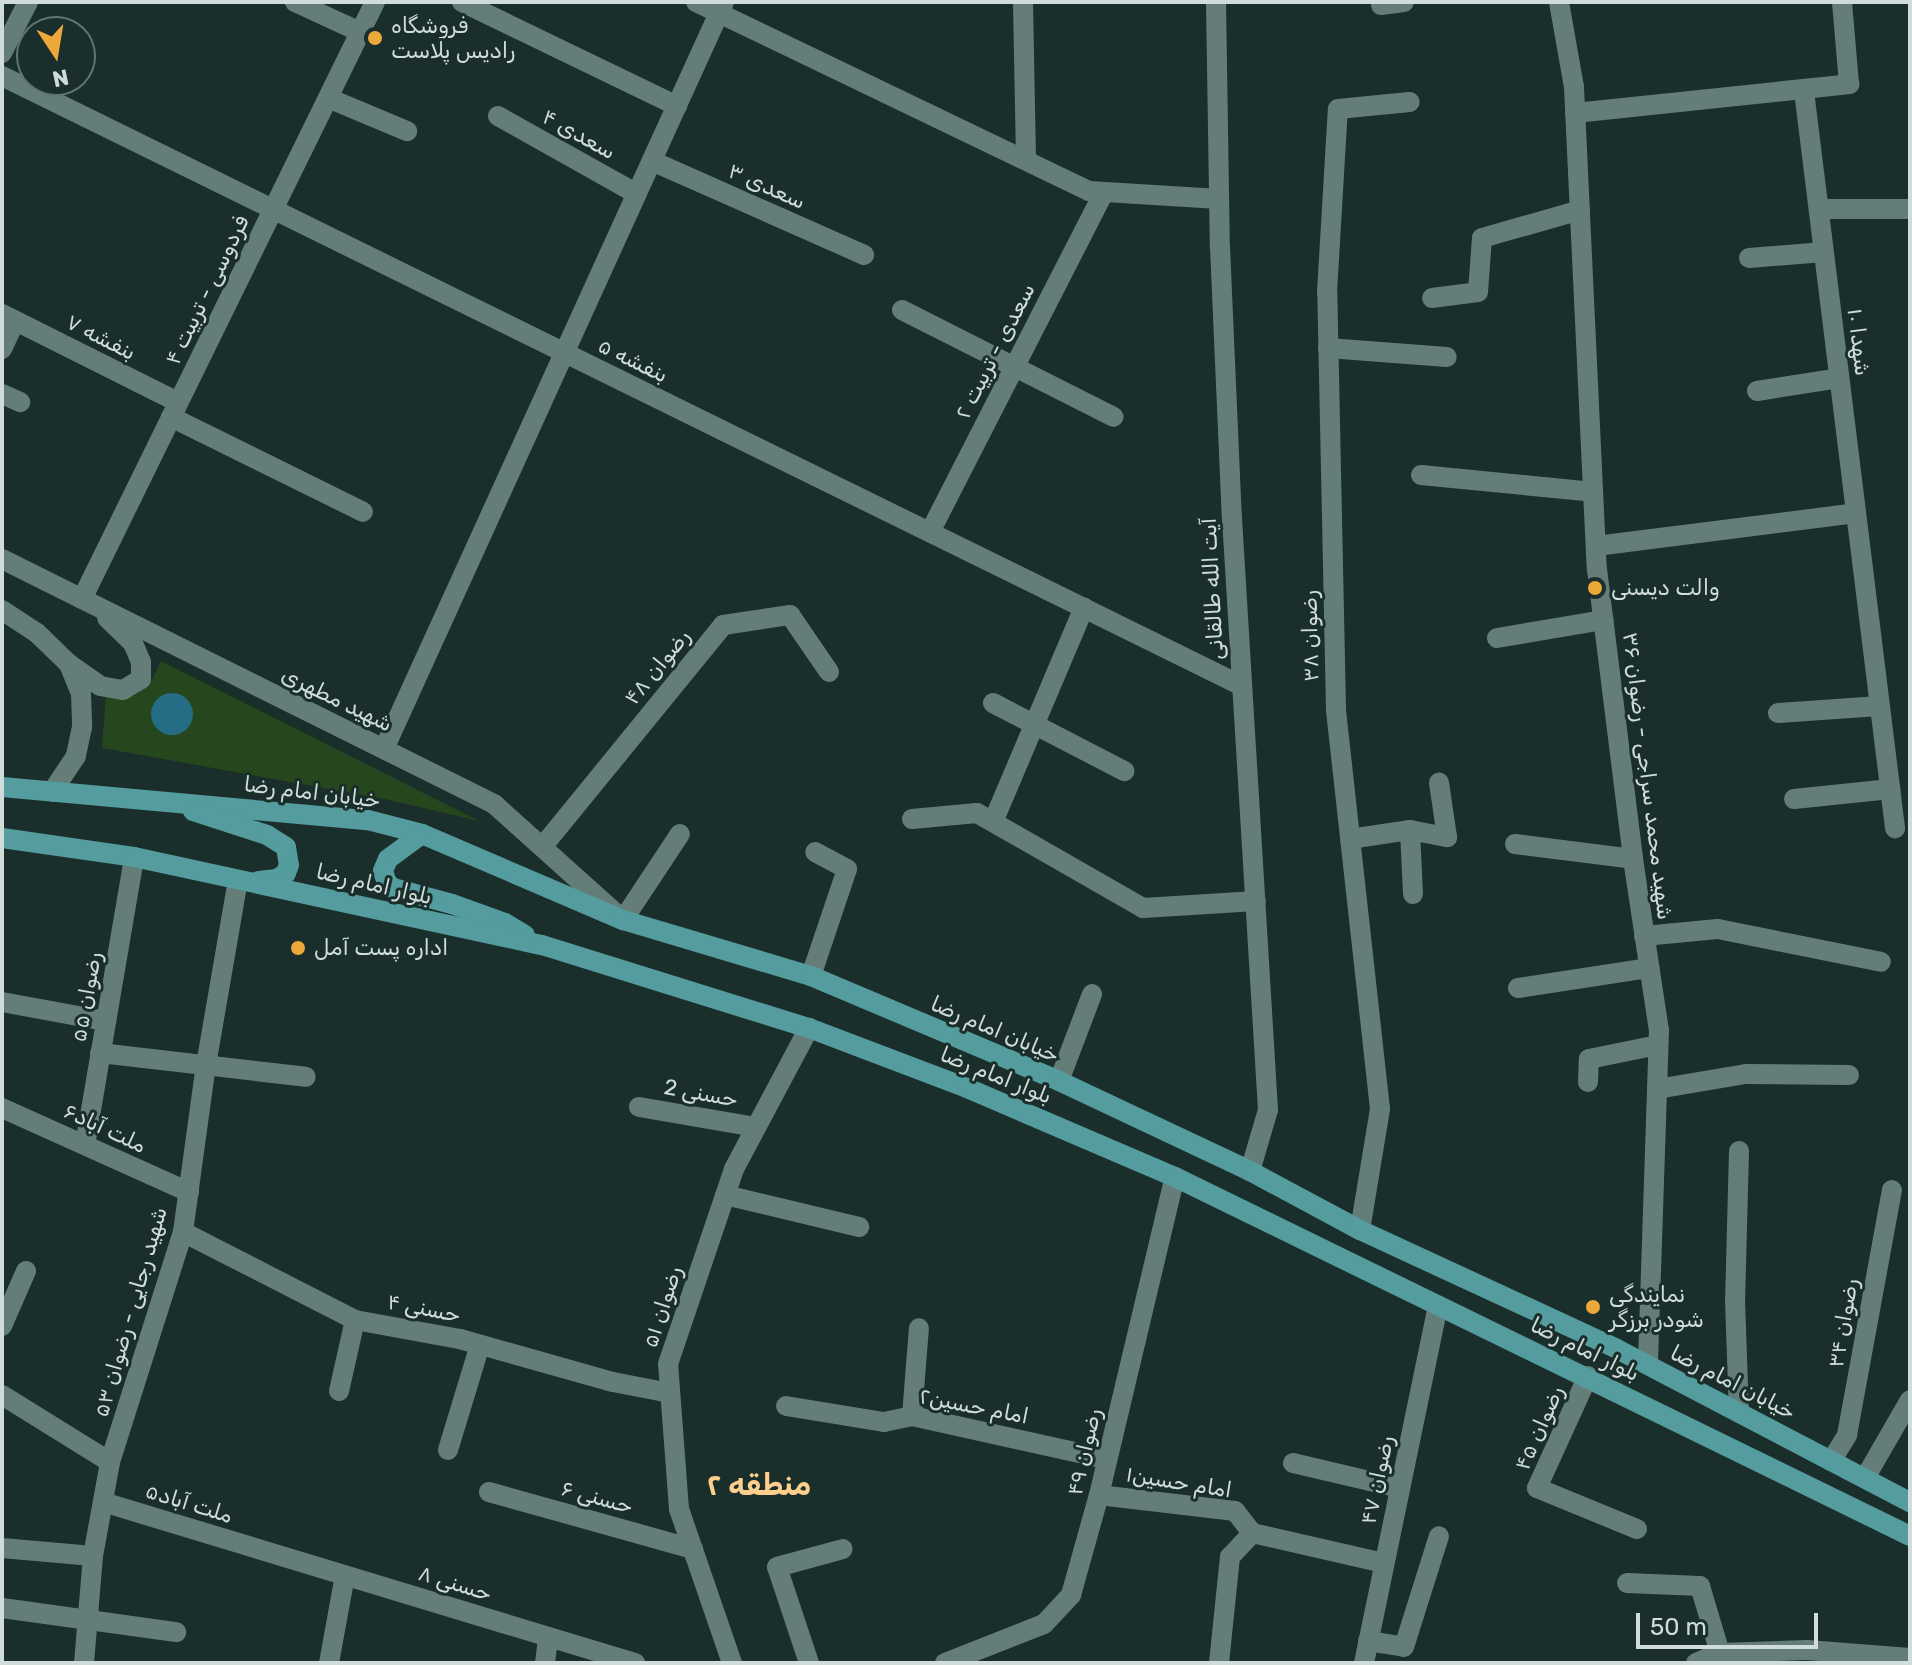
<!DOCTYPE html>
<html>
<head>
<meta charset="utf-8">
<style>
  body { margin:0 }
  #map { position:relative; width:1912px; height:1665px; overflow:hidden; background:#1a2f2b; font-family:Rubik,"Noto Sans Arabic",sans-serif }
  div>[style] { position:absolute }
  [style*='--x'] { left:calc(var(--x)*1px); top:calc(var(--y)*1px); width:calc(var(--w)*1px); rotate:calc(var(--a)*1deg) }
  .green>* { inset:0; background:#26471d }
  .water>* { inset:0; background:#256d84 }
  .round { border-radius:50% }
  .street>* { height:20px; margin:-10px; padding:0 10px; transform-origin:10px; border-radius:10px; background:#657d78 }
  .secondary>* { height:20px; margin:-10px; padding:0 10px; transform-origin:10px; border-radius:10px; background:#657d78 }
  .primary>* { height:20px; margin:-10px; padding:0 10px; transform-origin:10px; border-radius:10px; background:#559c9e }
  .dots>* { width:22px; height:22px; translate:-50% -50%; box-sizing:border-box; border:4px solid #1a2f2b; border-radius:50% }
  span { translate:-50% -50%; white-space:nowrap; text-align:center; line-height:1.15; -webkit-text-stroke:6px #1a2f2b; paint-order:stroke }
  .poi-label { font-size:22px; color:#cfdcd9 }
  .left { translate:0 -50%; text-align:left }
  .street-label { font-size:22px; color:#cfdcd9 }
  .district-label { font-size:30px; color:#fecf8c; font-weight:700 }
  .frame { position:absolute; inset:0; border:4px solid #cfdcd9; pointer-events:none }
  .north { position:absolute; left:16px; top:16px; width:80px; height:80px; box-sizing:border-box; background:#1a2f2b; border:2px solid #627471; border-radius:50%; rotate:168deg; font-size:22px; font-weight:700; line-height:32px; text-align:center; color:#cfdcd9 }
  .north::after { content:''; display:block; margin:auto; width:28px; height:36px; background:#eca93a; clip-path:polygon(50% 0,100% 100%,50% 72%,0 100%) }
  .scale { position:absolute; left:1636px; top:1613px; width:182px; height:36px; box-sizing:border-box; border:4px solid #cfdcd9; border-top:0; padding-left:10px; font-size:24px; line-height:28px; white-space:nowrap; color:#cfdcd9; -webkit-text-stroke:6px #1a2f2b; paint-order:stroke }
</style>
</head>
<body>
<div id="map">
  <div class="green">
    <i style="clip-path:polygon(161px 661px,479px 821px,385px 799px,102px 748px,106px 695px,134px 696px,149px 686px)"></i>
  </div>
  <div class="water">
    <i class="round" style="left:151px;top:693px;width:42px;height:42px"></i>
  </div>
  <div class="street">
    <i style="--x:295;--y:2;--w:72;--a:24.8"></i>
    <i style="--x:462;--y:2;--w:239;--a:25.8"></i>
    <i style="--x:696;--y:2;--w:436;--a:25.7"></i>
    <i style="--x:1089;--y:191;--w:130;--a:3.5"></i>
    <i style="--x:1023;--y:2;--w:158;--a:88.9"></i>
    <i style="--x:1216;--y:2;--w:245;--a:89.1"></i>
    <i style="--x:1220;--y:247;--w:271;--a:87.5"></i>
    <i style="--x:1232;--y:518;--w:593;--a:86.52"></i>
    <i style="--x:1268;--y:1110;--w:64;--a:106.4"></i>
    <i style="--x:1559;--y:2;--w:86;--a:80"></i>
    <i style="--x:1574;--y:87;--w:483;--a:87.3"></i>
    <i style="--x:1597;--y:569;--w:292;--a:82.9"></i>
    <i style="--x:1633;--y:859;--w:173;--a:81.4"></i>
    <i style="--x:1659;--y:1030;--w:335;--a:91.9"></i>
    <i style="--x:1381;--y:5;--w:23;--a:-7"></i>
    <i style="--x:2;--y:76;--w:1382;--a:26.19"></i>
    <i style="--x:1804;--y:91;--w:743;--a:82.96"></i>
    <i style="--x:328;--y:98;--w:86;--a:22.7"></i>
    <i style="--x:1575;--y:113;--w:276;--a:-6"></i>
    <i style="--x:1849;--y:84;--w:82;--a:-94.9"></i>
    <i style="--x:498;--y:116;--w:159;--a:29.3"></i>
    <i style="--x:652;--y:161;--w:232;--a:23.9"></i>
    <i style="--x:1819;--y:209;--w:91;--a:0"></i>
    <i style="--x:1749;--y:258;--w:75;--a:-4.6"></i>
    <i style="--x:1432;--y:298;--w:46;--a:-7.4"></i>
    <i style="--x:1478;--y:292;--w:54;--a:-85.8"></i>
    <i style="--x:1482;--y:238;--w:102;--a:-15.9"></i>
    <i style="--x:902;--y:310;--w:237;--a:26.8"></i>
    <i style="--x:2;--y:314;--w:197;--a:26.6"></i>
    <i style="--x:1328;--y:348;--w:119;--a:4.3"></i>
    <i style="--x:2;--y:349;--w:31;--a:-65"></i>
    <i style="--x:1757;--y:391;--w:83;--a:-9"></i>
    <i style="--x:2;--y:394;--w:20;--a:24"></i>
    <i style="--x:171;--y:417;--w:214;--a:26.3"></i>
    <i style="--x:1421;--y:475;--w:173;--a:5.6"></i>
    <i style="--x:930;--y:532;--w:382;--a:-62.9"></i>
    <i style="--x:1596;--y:546;--w:262;--a:-7.2"></i>
    <i style="--x:82;--y:599;--w:665;--a:-63.86"></i>
    <i style="--x:1497;--y:638;--w:108;--a:-9.6"></i>
    <i style="--x:993;--y:703;--w:148;--a:27.4"></i>
    <i style="--x:1778;--y:713;--w:102;--a:-3.9"></i>
    <i style="--x:384;--y:749;--w:821;--a:-65.53"></i>
    <i style="--x:1794;--y:799;--w:97;--a:-5.9"></i>
    <i style="--x:912;--y:819;--w:65;--a:-5.3"></i>
    <i style="--x:977;--y:813;--w:191;--a:29.8"></i>
    <i style="--x:1143;--y:908;--w:113;--a:-3.5"></i>
    <i style="--x:993;--y:822;--w:233;--a:-67"></i>
    <i style="--x:1350;--y:839;--w:61;--a:-8.5"></i>
    <i style="--x:1515;--y:844;--w:119;--a:7.2"></i>
    <i style="--x:543;--y:846;--w:285;--a:-50.8"></i>
    <i style="--x:723;--y:625;--w:68;--a:-8.5"></i>
    <i style="--x:790;--y:615;--w:69;--a:55.6"></i>
    <i style="--x:1413;--y:894;--w:64;--a:-92.7"></i>
    <i style="--x:1410;--y:830;--w:38;--a:11"></i>
    <i style="--x:1447;--y:837;--w:55;--a:-98.4"></i>
    <i style="--x:623;--y:920;--w:103;--a:-56.5"></i>
    <i style="--x:1644;--y:936;--w:74;--a:-5.4"></i>
    <i style="--x:1718;--y:929;--w:166;--a:11.4"></i>
    <i style="--x:811;--y:976;--w:113;--a:-71.4"></i>
    <i style="--x:847;--y:869;--w:36;--a:-152"></i>
    <i style="--x:1518;--y:988;--w:133;--a:-8.7"></i>
    <i style="--x:2;--y:1002;--w:106;--a:10.4"></i>
    <i style="--x:100;--y:1053;--w:207;--a:6.6"></i>
    <i style="--x:1059;--y:1081;--w:93;--a:-69.2"></i>
    <i style="--x:1588;--y:1082;--w:23;--a:-88"></i>
    <i style="--x:1589;--y:1059;--w:70;--a:-11.5"></i>
    <i style="--x:1657;--y:1089;--w:90;--a:-9.6"></i>
    <i style="--x:1746;--y:1074;--w:103;--a:0.6"></i>
    <i style="--x:639;--y:1107;--w:119;--a:9.7"></i>
    <i style="--x:2;--y:1108;--w:205;--a:24.2"></i>
    <i style="--x:85;--y:1145;--w:292;--a:-80.3"></i>
    <i style="--x:1739;--y:1151;--w:149;--a:91.5"></i>
    <i style="--x:1735;--y:1300;--w:113;--a:88"></i>
    <i style="--x:725;--y:1195;--w:138;--a:13.4"></i>
    <i style="--x:1360;--y:1230;--w:123;--a:-80.6"></i>
    <i style="--x:1380;--y:1109;--w:402;--a:-96.3"></i>
    <i style="--x:1336;--y:709;--w:417;--a:-91.2"></i>
    <i style="--x:1327;--y:292;--w:183;--a:-86.6"></i>
    <i style="--x:1338;--y:109;--w:72;--a:-5.6"></i>
    <i style="--x:183;--y:1232;--w:193;--a:27.1"></i>
    <i style="--x:355;--y:1320;--w:107;--a:10.3"></i>
    <i style="--x:460;--y:1339;--w:159;--a:15.7"></i>
    <i style="--x:613;--y:1382;--w:58;--a:10.9"></i>
    <i style="--x:2;--y:1326;--w:60;--a:-66.4"></i>
    <i style="--x:1588;--y:1376;--w:123;--a:114.5"></i>
    <i style="--x:1537;--y:1488;--w:108;--a:22.3"></i>
    <i style="--x:339;--y:1391;--w:73;--a:-77.3"></i>
    <i style="--x:2;--y:1395;--w:127;--a:31.8"></i>
    <i style="--x:786;--y:1406;--w:99;--a:9.3"></i>
    <i style="--x:884;--y:1422;--w:29;--a:-12"></i>
    <i style="--x:912;--y:1416;--w:199;--a:12.5"></i>
    <i style="--x:912;--y:1416;--w:88;--a:-85.5"></i>
    <i style="--x:448;--y:1450;--w:110;--a:-73.1"></i>
    <i style="--x:1831;--y:1461;--w:31;--a:-58"></i>
    <i style="--x:1847;--y:1435;--w:249;--a:-79.6"></i>
    <i style="--x:1293;--y:1463;--w:110;--a:13.2"></i>
    <i style="--x:1865;--y:1478;--w:90;--a:-60"></i>
    <i style="--x:489;--y:1492;--w:212;--a:15.6"></i>
    <i style="--x:1099;--y:1495;--w:137;--a:6.7"></i>
    <i style="--x:1235;--y:1511;--w:28;--a:52"></i>
    <i style="--x:1252;--y:1533;--w:135;--a:12.8"></i>
    <i style="--x:103;--y:1502;--w:556;--a:16.84"></i>
    <i style="--x:2;--y:1548;--w:91;--a:5"></i>
    <i style="--x:1627;--y:1583;--w:73;--a:2.4"></i>
    <i style="--x:1700;--y:1586;--w:70;--a:73.4"></i>
    <i style="--x:2;--y:1608;--w:176;--a:7.9"></i>
    <i style="--x:1368;--y:1641;--w:36;--a:9"></i>
    <i style="--x:1404;--y:1647;--w:116;--a:-72.5"></i>
    <i style="--x:84;--y:1663;--w:107;--a:-85.2"></i>
    <i style="--x:93;--y:1556;--w:96;--a:-79.7"></i>
    <i style="--x:110;--y:1462;--w:241;--a:-72.4"></i>
    <i style="--x:183;--y:1232;--w:169;--a:-82.2"></i>
    <i style="--x:206;--y:1065;--w:188;--a:-80.2"></i>
    <i style="--x:329;--y:1663;--w:89;--a:-79.7"></i>
    <i style="--x:545;--y:1663;--w:26;--a:-83"></i>
    <i style="--x:732;--y:1663;--w:163;--a:-109"></i>
    <i style="--x:679;--y:1509;--w:145;--a:-94.3"></i>
    <i style="--x:668;--y:1364;--w:206;--a:-71.3"></i>
    <i style="--x:734;--y:1169;--w:160;--a:-62"></i>
    <i style="--x:809;--y:1663;--w:101;--a:-108.4"></i>
    <i style="--x:777;--y:1567;--w:68;--a:-15.3"></i>
    <i style="--x:1219;--y:1663;--w:107;--a:-84.1"></i>
    <i style="--x:1230;--y:1557;--w:33;--a:-47"></i>
    <i style="--x:1364;--y:1663;--w:365;--a:-78.3"></i>
    <i style="--x:1696;--y:1663;--w:26;--a:-23"></i>
    <i style="--x:1720;--y:1653;--w:87;--a:-2"></i>
    <i style="--x:1807;--y:1650;--w:103;--a:4.4"></i>
  </div>
  <div class="secondary">
    <i style="--x:2;--y:53;--w:57;--a:-63"></i>
    <i style="--x:2;--y:559;--w:550;--a:26.47"></i>
    <i style="--x:494;--y:804;--w:171;--a:41.9"></i>
    <i style="--x:2;--y:610;--w:42;--a:33.3"></i>
    <i style="--x:37;--y:633;--w:45;--a:44.1"></i>
    <i style="--x:69;--y:664;--w:31;--a:68"></i>
    <i style="--x:81;--y:693;--w:34;--a:88"></i>
    <i style="--x:82;--y:727;--w:30;--a:102"></i>
    <i style="--x:76;--y:756;--w:43;--a:123.7"></i>
    <i style="--x:69;--y:664;--w:38;--a:35"></i>
    <i style="--x:100;--y:686;--w:23;--a:10"></i>
    <i style="--x:123;--y:690;--w:21;--a:-31"></i>
    <i style="--x:141;--y:679;--w:17;--a:-90"></i>
    <i style="--x:141;--y:662;--w:21;--a:-113"></i>
    <i style="--x:133;--y:643;--w:36;--a:-136"></i>
    <i style="--x:945;--y:1663;--w:106;--a:-21.5"></i>
    <i style="--x:1044;--y:1624;--w:40;--a:-47"></i>
    <i style="--x:1071;--y:1595;--w:104;--a:-74.4"></i>
    <i style="--x:1099;--y:1495;--w:327;--a:-76.6"></i>
  </div>
  <div class="primary">
    <i style="--x:2;--y:787;--w:367;--a:5.2"></i>
    <i style="--x:368;--y:820;--w:56;--a:14.5"></i>
    <i style="--x:422;--y:834;--w:219;--a:23.2"></i>
    <i style="--x:623;--y:920;--w:196;--a:16.6"></i>
    <i style="--x:811;--y:976;--w:269;--a:22.9"></i>
    <i style="--x:1059;--y:1081;--w:211;--a:25.2"></i>
    <i style="--x:1250;--y:1171;--w:125;--a:28.2"></i>
    <i style="--x:1360;--y:1230;--w:283;--a:24.8"></i>
    <i style="--x:1617;--y:1349;--w:331;--a:27.6"></i>
    <i style="--x:193;--y:811;--w:78;--a:18"></i>
    <i style="--x:267;--y:835;--w:22;--a:32"></i>
    <i style="--x:286;--y:847;--w:18;--a:81"></i>
    <i style="--x:289;--y:865;--w:9;--a:111"></i>
    <i style="--x:286;--y:873;--w:11;--a:146"></i>
    <i style="--x:277;--y:879;--w:18;--a:174"></i>
    <i style="--x:422;--y:834;--w:42;--a:143.7"></i>
    <i style="--x:388;--y:859;--w:13;--a:113"></i>
    <i style="--x:383;--y:871;--w:13;--a:72"></i>
    <i style="--x:387;--y:883;--w:8;--a:40"></i>
    <i style="--x:393;--y:888;--w:61;--a:15.2"></i>
    <i style="--x:452;--y:904;--w:56;--a:19.7"></i>
    <i style="--x:505;--y:923;--w:23;--a:31"></i>
    <i style="--x:2;--y:838;--w:133;--a:8.2"></i>
    <i style="--x:134;--y:857;--w:417;--a:12.2"></i>
    <i style="--x:542;--y:945;--w:280;--a:17.3"></i>
    <i style="--x:809;--y:1028;--w:169;--a:20.8"></i>
    <i style="--x:967;--y:1088;--w:226;--a:23.2"></i>
    <i style="--x:1175;--y:1177;--w:818;--a:26.03"></i>
  </div>
  <div class="dots">
    <i style="left:375px;top:38px;background:#eca93a"></i>
    <i style="left:1595px;top:588px;background:#eca93a"></i>
    <i style="left:298px;top:948px;background:#eca93a"></i>
    <i style="left:1593px;top:1307px;background:#eca93a"></i>
  </div>
  <div class="poi-label">
    <span class="left" style="left:391px;top:38px">فروشگاه<br>رادیس پلاست</span>
    <span class="left" style="left:1611px;top:588px">والت دیسنی</span>
    <span class="left" style="left:314px;top:948px">اداره پست آمل</span>
    <span class="left" style="left:1609px;top:1307px">نمایندگی<br>شودر برزگر</span>
  </div>
  <div class="street-label">
    <span style="left:579px;top:134px;rotate:29deg">سعدی ۴</span>
    <span style="left:767px;top:186px;rotate:24deg">سعدی ۳</span>
    <span style="left:207px;top:290px;rotate:-64deg">فردوسی - تربیت ۴</span>
    <span style="left:101px;top:337px;rotate:27deg">بنفشه ۷</span>
    <span style="left:1859px;top:342px;rotate:83deg">شهدا ۱۰</span>
    <span style="left:995px;top:351px;rotate:-63deg">سعدی - تربیت ۲</span>
    <span style="left:633px;top:360px;rotate:26deg">بنفشه ۵</span>
    <span style="left:1212px;top:589px;rotate:-93deg">آیت الله طالقانی</span>
    <span style="left:1310px;top:636px;rotate:-91deg">رضوان ۳۸</span>
    <span style="left:657px;top:667px;rotate:-51deg">رضوان ۴۸</span>
    <span style="left:337px;top:699px;rotate:26deg">شهید مطهری</span>
    <span style="left:1648px;top:776px;rotate:83deg">شهید محمد سراجی - رضوان ۳۶</span>
    <span style="left:312px;top:792px;rotate:7deg">خیابان امام رضا</span>
    <span style="left:374px;top:884px;rotate:13deg">بلوار امام رضا</span>
    <span style="left:86px;top:997px;rotate:-80deg">رضوان ۵۵</span>
    <span style="left:995px;top:1029px;rotate:23deg">خیابان امام رضا</span>
    <span style="left:996px;top:1075px;rotate:22deg">بلوار امام رضا</span>
    <span style="left:701px;top:1093px;rotate:10deg">حسنی 2</span>
    <span style="left:105px;top:1128px;rotate:25deg">ملت آباد۶</span>
    <span style="left:662px;top:1307px;rotate:-72deg">رضوان ۵۱</span>
    <span style="left:424px;top:1308px;rotate:11deg">حسنی ۴</span>
    <span style="left:130px;top:1312px;rotate:-74deg">شهید رجایی - رضوان ۵۳</span>
    <span style="left:1843px;top:1323px;rotate:-80deg">رضوان ۳۴</span>
    <span style="left:1585px;top:1349px;rotate:26deg">بلوار امام رضا</span>
    <span style="left:1733px;top:1382px;rotate:27deg">خیابان امام رضا</span>
    <span style="left:974px;top:1406px;rotate:11deg">امام حسین۲</span>
    <span style="left:1539px;top:1428px;rotate:-66deg">رضوان ۴۵</span>
    <span style="left:1084px;top:1452px;rotate:-77deg">رضوان ۴۹</span>
    <span style="left:1377px;top:1480px;rotate:-78deg">رضوان ۴۷</span>
    <span style="left:1179px;top:1482px;rotate:9deg">امام حسین۱</span>
    <span style="left:597px;top:1497px;rotate:15deg">حسنی ۶</span>
    <span style="left:189px;top:1503px;rotate:17deg">ملت آباد۵</span>
    <span style="left:455px;top:1583px;rotate:17deg">حسنی ۸</span>
  </div>
  <div class="district-label">
    <span style="left:759px;top:1485px">منطقه ۲</span>
  </div>
  <div class="frame"></div>
  <div class="north">N</div>
  <div class="scale">50 m</div>
</div>
</body>
</html>
